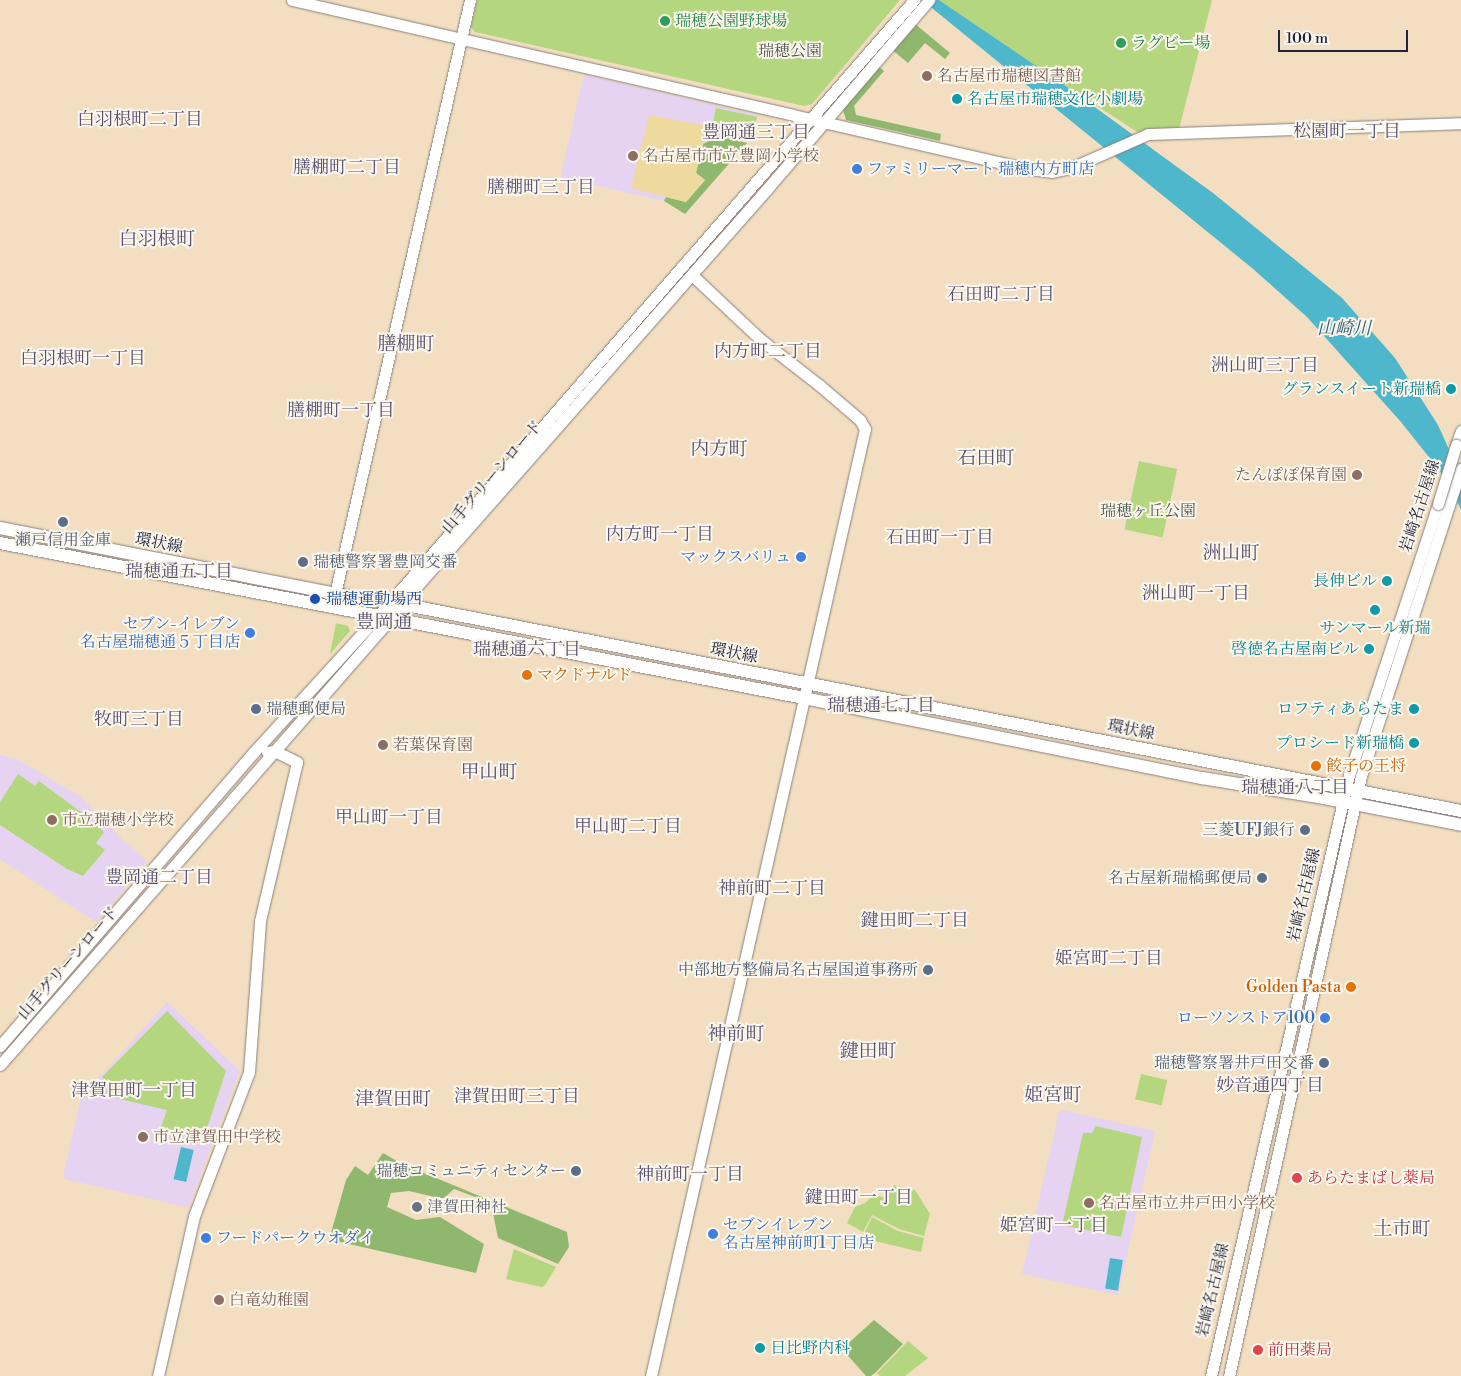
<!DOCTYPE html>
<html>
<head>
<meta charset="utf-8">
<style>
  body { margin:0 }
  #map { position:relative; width:1461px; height:1376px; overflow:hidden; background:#f3dec1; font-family:"Libre Bodoni","Noto Serif JP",serif }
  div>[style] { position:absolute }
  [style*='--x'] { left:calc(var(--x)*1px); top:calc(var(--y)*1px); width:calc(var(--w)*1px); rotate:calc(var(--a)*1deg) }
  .built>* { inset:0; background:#e5d3f1 }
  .green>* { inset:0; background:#b4d67e; transform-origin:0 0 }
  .forest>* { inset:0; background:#8fb76d }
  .sand>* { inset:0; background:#eeda9e }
  .water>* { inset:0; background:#4eb7cc; transform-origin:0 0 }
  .roads { filter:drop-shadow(0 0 1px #8a807e) drop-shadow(0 0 1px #8a807e) }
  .secondary>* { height:11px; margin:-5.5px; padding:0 5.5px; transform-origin:5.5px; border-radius:5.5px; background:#fff }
  .primary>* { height:12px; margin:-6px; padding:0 6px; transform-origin:6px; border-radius:6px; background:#fff }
  .bridges { filter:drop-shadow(0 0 1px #8a807e) drop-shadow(0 0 1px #8a807e) }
  .secondary-bridge>* { height:11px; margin:-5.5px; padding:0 5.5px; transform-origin:5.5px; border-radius:5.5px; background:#fff }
  .dots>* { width:14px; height:14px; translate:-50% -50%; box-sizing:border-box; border:2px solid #fbf7ec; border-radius:50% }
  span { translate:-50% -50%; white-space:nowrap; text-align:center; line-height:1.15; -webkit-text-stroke:4px #fbf7ec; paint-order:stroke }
  .leisure-label { font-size:16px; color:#27864d }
  .left { translate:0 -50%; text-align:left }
  .park-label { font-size:16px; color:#4e584f }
  .education-label { font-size:16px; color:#785e54 }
  .right { translate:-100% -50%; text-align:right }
  .culture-label { font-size:16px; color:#0d838f }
  .shop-label { font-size:16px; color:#366cbe }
  .street-label { font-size:16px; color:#22223b }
  .service-label { font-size:16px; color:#4e5e75 }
  .transit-label { font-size:16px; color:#164399 }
  .food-label { font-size:16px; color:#c56008 }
  .health-label { font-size:16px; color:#be3a42 }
  .worship-label { font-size:16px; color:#5b616d }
  .neighbourhood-label { font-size:18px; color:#584f71 }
  .water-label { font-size:18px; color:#345e75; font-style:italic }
  .quarter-label { font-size:19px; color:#584f71 }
  .scale { position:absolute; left:1278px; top:30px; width:130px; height:22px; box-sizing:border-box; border:2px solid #22223b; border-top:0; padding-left:6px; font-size:15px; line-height:18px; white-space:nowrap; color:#22223b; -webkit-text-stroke:4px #fbf7ec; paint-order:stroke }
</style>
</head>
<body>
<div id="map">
  <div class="built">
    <i style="clip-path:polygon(586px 75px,758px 115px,752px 138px,709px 128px,696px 173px,664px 201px,563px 178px,561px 175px,583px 78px)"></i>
    <i style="clip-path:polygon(0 755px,17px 759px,81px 797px,126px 843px,146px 860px,146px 864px,97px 921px,94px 921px,0 859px)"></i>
    <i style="clip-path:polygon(167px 1002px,240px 1071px,189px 1206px,186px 1207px,65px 1179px,63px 1176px,81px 1098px)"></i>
    <i style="clip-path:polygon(1063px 1110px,1155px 1131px,1118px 1295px,1022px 1274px,1059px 1112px)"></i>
  </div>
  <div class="green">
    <i style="clip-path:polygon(477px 0,900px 0,812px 104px,804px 106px,475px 32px,471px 27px)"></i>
    <i style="clip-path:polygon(939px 0,1212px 0,1178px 133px,1142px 135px,1063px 84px)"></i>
    <i style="left:716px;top:108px;width:42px;height:21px;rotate:12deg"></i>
    <i style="left:1139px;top:461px;width:39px;height:70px;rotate:12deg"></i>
    <i style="clip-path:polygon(336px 623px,348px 626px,350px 631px,330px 654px)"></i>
    <i style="clip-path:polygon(18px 774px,35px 786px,39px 781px,89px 818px,104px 832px,96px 843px,105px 850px,83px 876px,67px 869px,0 825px,0 802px)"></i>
    <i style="clip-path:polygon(167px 1011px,226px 1071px,204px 1137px,161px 1127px,167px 1110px,111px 1097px,106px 1092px,108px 1083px,102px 1077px)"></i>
    <i style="left:1141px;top:1074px;width:27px;height:26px;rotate:13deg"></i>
    <i style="clip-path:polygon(1096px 1126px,1142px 1137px,1121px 1237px,1062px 1225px,1083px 1133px,1092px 1133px)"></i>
    <i style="clip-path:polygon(894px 1185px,915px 1190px,930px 1214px,924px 1236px,899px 1229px,872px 1215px,863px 1232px,847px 1223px,855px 1207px,865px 1203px,873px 1195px,883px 1197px)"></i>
    <i style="clip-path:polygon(872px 1217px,898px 1231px,924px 1238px,921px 1252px,862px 1238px)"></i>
    <i style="clip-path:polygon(514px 1249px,556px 1267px,545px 1285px,542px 1287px,506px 1279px)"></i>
    <i style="clip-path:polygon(908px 1341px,928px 1358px,905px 1376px,880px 1376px,877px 1373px)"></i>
  </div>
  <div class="forest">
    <i style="clip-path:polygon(914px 23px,950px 53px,945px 59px,925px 43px,908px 63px,891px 49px)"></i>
    <i style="clip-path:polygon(877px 65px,884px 71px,854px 106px,856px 115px,941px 134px,940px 141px,846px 120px,842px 106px)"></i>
    <i style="clip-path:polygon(719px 136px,747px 143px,685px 214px,664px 201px,666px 197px,686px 202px,705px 180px,696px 173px,701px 145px)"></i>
    <i style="clip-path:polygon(383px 1153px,402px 1164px,567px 1232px,569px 1247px,558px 1264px,498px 1238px,491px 1203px,454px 1189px,443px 1199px,409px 1191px,391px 1193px,387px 1207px,416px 1220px,440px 1217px,484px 1244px,476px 1273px,336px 1241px,331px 1233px,346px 1180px,355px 1166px,368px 1175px)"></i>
    <i style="clip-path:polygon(874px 1320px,903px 1344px,876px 1372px,871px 1376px,866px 1376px,842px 1349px)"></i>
  </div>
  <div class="sand">
    <i style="clip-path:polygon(649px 115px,708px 126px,696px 173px,705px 180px,686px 202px,631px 188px)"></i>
  </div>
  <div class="water">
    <i style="clip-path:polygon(922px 0,939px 0,1063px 84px,1213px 193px,1342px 298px,1395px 358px,1438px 425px,1461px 476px,1461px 509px,1440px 471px,1401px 422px,1307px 317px,1252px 268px)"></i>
    <i style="left:181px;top:1147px;width:13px;height:33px;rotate:13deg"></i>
    <i style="left:1110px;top:1258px;width:13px;height:31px;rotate:9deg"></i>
  </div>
  <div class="roads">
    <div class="secondary">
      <i style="--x:292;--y:0;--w:756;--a:12.92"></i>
      <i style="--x:1029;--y:169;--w:23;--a:7"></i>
      <i style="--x:1052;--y:172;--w:22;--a:-13"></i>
      <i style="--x:1073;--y:167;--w:82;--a:-23.7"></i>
      <i style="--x:1148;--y:134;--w:313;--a:-2"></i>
      <i style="--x:1456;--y:445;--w:15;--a:-70"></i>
      <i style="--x:335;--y:594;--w:609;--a:-77.2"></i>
      <i style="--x:0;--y:1046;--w:387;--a:-49.2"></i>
      <i style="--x:253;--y:753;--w:185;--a:-47.6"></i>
      <i style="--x:378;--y:616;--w:817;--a:-48.97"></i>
      <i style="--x:0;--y:1065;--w:592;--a:-48.83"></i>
      <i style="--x:390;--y:619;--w:19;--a:-54"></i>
      <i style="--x:401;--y:604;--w:553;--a:-48.59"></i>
      <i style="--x:767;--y:189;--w:249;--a:-49.4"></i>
      <i style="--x:158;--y:1376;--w:164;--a:-77.3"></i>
      <i style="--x:194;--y:1216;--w:154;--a:-69.1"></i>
      <i style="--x:249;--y:1072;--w:151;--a:-85.8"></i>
      <i style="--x:260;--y:921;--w:163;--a:-76.9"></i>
      <i style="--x:297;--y:762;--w:25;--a:-154"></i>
      <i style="--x:274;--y:751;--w:7;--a:172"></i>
      <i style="--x:651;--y:1376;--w:971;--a:-77.27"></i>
      <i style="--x:865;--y:429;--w:10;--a:-119"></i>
      <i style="--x:860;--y:420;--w:54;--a:-139.5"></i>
      <i style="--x:819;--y:385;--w:75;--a:-142.1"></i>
      <i style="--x:760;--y:339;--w:93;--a:-136.7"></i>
      <i style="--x:1211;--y:1376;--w:617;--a:-77.07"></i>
      <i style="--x:1349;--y:775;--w:285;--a:-71.8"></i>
      <i style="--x:1229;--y:1376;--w:614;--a:-77.59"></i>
      <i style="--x:1361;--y:776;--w:323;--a:-72"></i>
    </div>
    <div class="primary">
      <i style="--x:0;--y:528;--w:341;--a:11.1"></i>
      <i style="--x:335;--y:594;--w:67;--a:8.6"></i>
      <i style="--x:401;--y:604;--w:1080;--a:11.05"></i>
      <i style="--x:0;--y:543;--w:819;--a:10.91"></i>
      <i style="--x:804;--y:698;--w:406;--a:11.4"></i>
      <i style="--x:1202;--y:778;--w:124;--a:9.3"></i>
      <i style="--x:1324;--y:798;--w:140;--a:11.1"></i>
    </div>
  </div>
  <div class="bridges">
    <div class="secondary-bridge">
      <i style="--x:1438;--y:504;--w:62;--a:-73"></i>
    </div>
  </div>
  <div class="dots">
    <i style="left:665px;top:21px;background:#2e9e5b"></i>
    <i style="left:1121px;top:43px;background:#2e9e5b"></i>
    <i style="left:927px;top:76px;background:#8d6e63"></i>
    <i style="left:957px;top:99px;background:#0f9aa8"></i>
    <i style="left:633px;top:156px;background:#8d6e63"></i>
    <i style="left:857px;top:169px;background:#3f7fe0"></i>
    <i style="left:1451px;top:389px;background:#0f9aa8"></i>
    <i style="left:1357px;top:475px;background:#8d6e63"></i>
    <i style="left:63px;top:522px;background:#5c6f8a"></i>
    <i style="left:801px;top:557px;background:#3f7fe0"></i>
    <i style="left:303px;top:562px;background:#5c6f8a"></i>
    <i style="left:1387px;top:581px;background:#0f9aa8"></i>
    <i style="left:315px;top:599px;background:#1a4fb4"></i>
    <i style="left:1375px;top:610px;background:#0f9aa8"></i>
    <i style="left:250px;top:633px;background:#3f7fe0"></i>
    <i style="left:1369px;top:649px;background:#0f9aa8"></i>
    <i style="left:527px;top:675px;background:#e8710a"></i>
    <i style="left:256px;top:709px;background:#5c6f8a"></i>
    <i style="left:1414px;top:709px;background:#0f9aa8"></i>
    <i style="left:1414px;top:743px;background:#0f9aa8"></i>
    <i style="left:383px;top:745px;background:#8d6e63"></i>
    <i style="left:1316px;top:766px;background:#e8710a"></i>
    <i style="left:52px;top:820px;background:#8d6e63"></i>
    <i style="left:1305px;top:830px;background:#5c6f8a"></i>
    <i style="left:1262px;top:878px;background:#5c6f8a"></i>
    <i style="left:928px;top:970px;background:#5c6f8a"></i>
    <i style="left:1351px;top:987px;background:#e8710a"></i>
    <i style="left:1325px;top:1018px;background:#3f7fe0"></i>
    <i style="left:1324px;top:1063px;background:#5c6f8a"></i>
    <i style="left:143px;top:1137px;background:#8d6e63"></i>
    <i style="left:576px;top:1171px;background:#5c6f8a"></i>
    <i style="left:1297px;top:1178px;background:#e0444e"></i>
    <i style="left:1089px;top:1203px;background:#8d6e63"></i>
    <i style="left:417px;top:1207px;background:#6b7280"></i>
    <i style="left:713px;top:1234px;background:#3f7fe0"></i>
    <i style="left:206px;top:1238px;background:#3f7fe0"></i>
    <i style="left:219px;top:1300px;background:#8d6e63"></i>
    <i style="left:760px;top:1348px;background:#0f9aa8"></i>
    <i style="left:1258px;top:1350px;background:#e0444e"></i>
  </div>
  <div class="leisure-label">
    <span class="left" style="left:675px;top:21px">瑞穂公園野球場</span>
    <span class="left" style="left:1131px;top:43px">ラグビー場</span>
  </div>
  <div class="park-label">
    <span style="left:790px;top:51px">瑞穂公園</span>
    <span style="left:1148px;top:511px">瑞穂ヶ丘公園</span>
  </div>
  <div class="education-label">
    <span class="left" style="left:937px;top:76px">名古屋市瑞穂図書館</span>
    <span class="left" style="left:643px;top:156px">名古屋市市立豊岡小学校</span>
    <span class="right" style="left:1347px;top:475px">たんぽぽ保育園</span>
    <span class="left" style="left:393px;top:745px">若葉保育園</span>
    <span class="left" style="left:62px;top:820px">市立瑞穂小学校</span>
    <span class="left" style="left:153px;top:1137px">市立津賀田中学校</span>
    <span class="left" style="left:1099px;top:1203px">名古屋市立井戸田小学校</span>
    <span class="left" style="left:229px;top:1300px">白竜幼稚園</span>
  </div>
  <div class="culture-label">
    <span class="left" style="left:967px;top:99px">名古屋市瑞穂文化小劇場</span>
    <span class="right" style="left:1441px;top:389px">グランスイート新瑞橋</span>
    <span class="right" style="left:1377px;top:581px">長伸ビル</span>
    <span style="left:1375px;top:628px">サンマール新瑞</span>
    <span class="right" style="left:1359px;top:649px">啓徳名古屋南ビル</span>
    <span class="right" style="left:1404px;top:709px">ロフティあらたま</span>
    <span class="right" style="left:1404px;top:743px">プロシード新瑞橋</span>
    <span class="left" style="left:770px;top:1348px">日比野内科</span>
  </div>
  <div class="shop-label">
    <span class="left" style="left:867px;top:169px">ファミリーマート 瑞穂内方町店</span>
    <span class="right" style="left:791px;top:557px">マックスバリュ</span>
    <span class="right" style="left:240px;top:633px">セブン-イレブン<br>名古屋瑞穂通５丁目店</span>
    <span class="right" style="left:1315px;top:1018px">ローソンストア100</span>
    <span class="left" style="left:723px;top:1234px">セブンイレブン<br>名古屋神前町1丁目店</span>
    <span class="left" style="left:216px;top:1238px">フードパークウオダイ</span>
  </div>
  <div class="street-label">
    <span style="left:492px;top:477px;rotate:-49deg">山手グリーンロード</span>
    <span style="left:1420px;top:506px;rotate:-72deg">岩崎名古屋線</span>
    <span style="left:159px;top:543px;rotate:11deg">環状線</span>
    <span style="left:734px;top:653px;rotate:11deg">環状線</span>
    <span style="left:1131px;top:730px;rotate:11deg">環状線</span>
    <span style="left:1304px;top:895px;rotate:-77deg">岩崎名古屋線</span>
    <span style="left:68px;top:963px;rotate:-49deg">山手グリーンロード</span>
    <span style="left:1213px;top:1290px;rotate:-77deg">岩崎名古屋線</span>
  </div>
  <div class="service-label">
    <span style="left:63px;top:540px">瀬戸信用金庫</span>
    <span class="left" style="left:313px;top:562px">瑞穂警察署豊岡交番</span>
    <span class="left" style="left:266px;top:709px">瑞穂郵便局</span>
    <span class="right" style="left:1295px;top:830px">三菱UFJ銀行</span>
    <span class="right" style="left:1252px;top:878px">名古屋新瑞橋郵便局</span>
    <span class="right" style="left:918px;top:970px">中部地方整備局名古屋国道事務所</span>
    <span class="right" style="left:1314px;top:1063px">瑞穂警察署井戸田交番</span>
    <span class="right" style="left:566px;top:1171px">瑞穂コミュニティセンター</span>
  </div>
  <div class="transit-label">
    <span class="left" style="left:326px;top:599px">瑞穂運動場西</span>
  </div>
  <div class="food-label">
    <span class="left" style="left:537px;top:675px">マクドナルド</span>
    <span class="left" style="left:1326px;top:766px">餃子の王将</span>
    <span class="right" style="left:1341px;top:987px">Golden Pasta</span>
  </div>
  <div class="health-label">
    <span class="left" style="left:1307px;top:1178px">あらたまばし薬局</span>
    <span class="left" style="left:1268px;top:1350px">前田薬局</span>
  </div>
  <div class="worship-label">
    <span class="left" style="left:427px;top:1207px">津賀田神社</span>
  </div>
  <div class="neighbourhood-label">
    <span style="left:140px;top:120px">白羽根町二丁目</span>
    <span style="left:1347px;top:132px">松園町一丁目</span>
    <span style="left:756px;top:133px">豊岡通三丁目</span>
    <span style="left:347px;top:168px">膳棚町二丁目</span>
    <span style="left:541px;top:188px">膳棚町三丁目</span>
    <span style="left:1001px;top:295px">石田町二丁目</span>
    <span style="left:768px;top:352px">内方町二丁目</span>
    <span style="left:83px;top:359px">白羽根町一丁目</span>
    <span style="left:1265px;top:366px">洲山町三丁目</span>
    <span style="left:341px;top:411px">膳棚町一丁目</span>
    <span style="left:660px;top:535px">内方町一丁目</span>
    <span style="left:940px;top:538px">石田町一丁目</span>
    <span style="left:179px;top:572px">瑞穂通五丁目</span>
    <span style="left:1196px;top:594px">洲山町一丁目</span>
    <span style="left:527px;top:650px">瑞穂通六丁目</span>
    <span style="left:881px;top:706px">瑞穂通七丁目</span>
    <span style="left:139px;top:720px">牧町三丁目</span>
    <span style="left:1295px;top:788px">瑞穂通八丁目</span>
    <span style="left:389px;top:818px">甲山町一丁目</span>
    <span style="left:628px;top:827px">甲山町二丁目</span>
    <span style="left:159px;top:878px">豊岡通二丁目</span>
    <span style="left:772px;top:889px">神前町二丁目</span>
    <span style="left:915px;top:921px">鍵田町二丁目</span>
    <span style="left:1109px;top:959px">姫宮町二丁目</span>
    <span style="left:1270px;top:1086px">妙音通四丁目</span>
    <span style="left:134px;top:1091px">津賀田町一丁目</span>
    <span style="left:517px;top:1097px">津賀田町三丁目</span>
    <span style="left:690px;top:1175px">神前町一丁目</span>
    <span style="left:859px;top:1198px">鍵田町一丁目</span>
    <span style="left:1054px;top:1226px">姫宮町一丁目</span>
  </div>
  <div class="water-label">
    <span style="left:1344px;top:329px">山崎川</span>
  </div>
  <div class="quarter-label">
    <span style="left:157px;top:240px">白羽根町</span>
    <span style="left:406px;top:345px">膳棚町</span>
    <span style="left:719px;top:450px">内方町</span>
    <span style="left:986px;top:459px">石田町</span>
    <span style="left:1231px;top:554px">洲山町</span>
    <span style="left:384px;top:623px">豊岡通</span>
    <span style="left:489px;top:773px">甲山町</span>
    <span style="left:736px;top:1035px">神前町</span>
    <span style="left:868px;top:1052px">鍵田町</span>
    <span style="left:1053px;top:1096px">姫宮町</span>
    <span style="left:393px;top:1100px">津賀田町</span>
    <span style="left:1402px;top:1230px">土市町</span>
  </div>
  <div class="scale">100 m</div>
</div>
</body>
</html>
